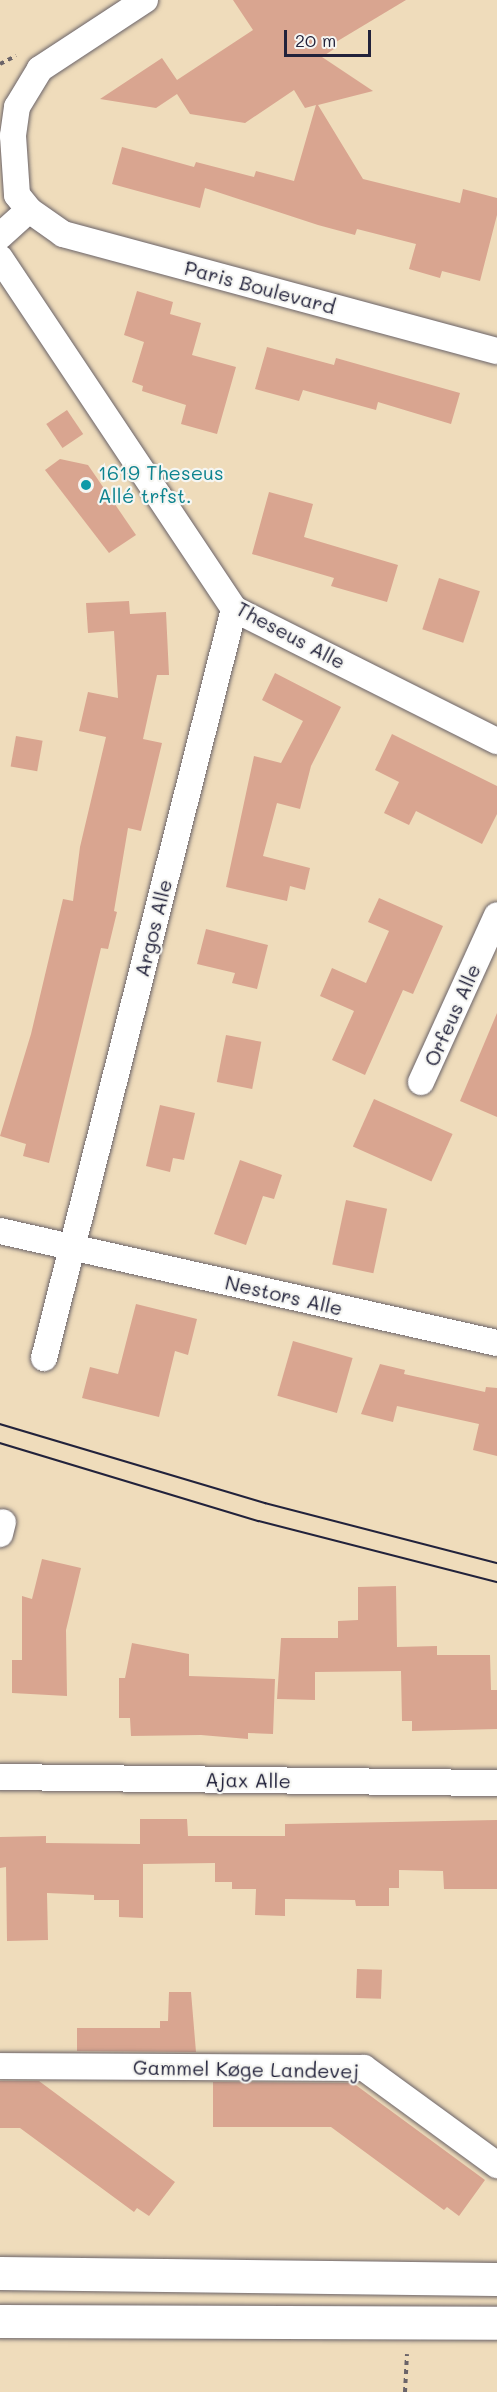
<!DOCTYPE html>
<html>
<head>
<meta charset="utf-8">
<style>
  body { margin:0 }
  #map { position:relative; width:497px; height:2392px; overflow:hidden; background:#efdcbb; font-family:Mali,sans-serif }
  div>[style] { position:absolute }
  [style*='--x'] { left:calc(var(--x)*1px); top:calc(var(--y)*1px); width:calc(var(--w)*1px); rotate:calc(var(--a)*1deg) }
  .building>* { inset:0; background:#d9a590; transform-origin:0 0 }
  .path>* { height:4px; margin-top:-2px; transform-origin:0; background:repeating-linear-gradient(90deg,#6a6368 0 4.5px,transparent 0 9px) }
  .roads { filter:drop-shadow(0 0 2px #6a6368) drop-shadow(0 0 2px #6a6368) }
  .street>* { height:26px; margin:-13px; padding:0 13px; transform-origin:13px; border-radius:13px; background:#fff }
  .secondary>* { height:33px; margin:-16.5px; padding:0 16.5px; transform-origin:16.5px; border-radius:16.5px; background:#fff }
  .tram>* { height:1.5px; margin:-0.75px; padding:0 0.75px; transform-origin:0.75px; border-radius:0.75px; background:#22223b }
  .dots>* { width:16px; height:16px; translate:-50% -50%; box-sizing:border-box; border:3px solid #f6f6f2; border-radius:50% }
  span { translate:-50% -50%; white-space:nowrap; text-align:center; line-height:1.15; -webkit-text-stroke:4.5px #f6f6f2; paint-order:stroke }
  .street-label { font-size:20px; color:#22223b }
  .culture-label { font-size:20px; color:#0d838f }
  .left { translate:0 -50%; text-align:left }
  .scale { position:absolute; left:284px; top:30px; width:87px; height:27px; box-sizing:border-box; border:3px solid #22223b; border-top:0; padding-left:8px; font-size:18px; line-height:21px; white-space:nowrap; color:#22223b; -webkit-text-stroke:4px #f6f6f2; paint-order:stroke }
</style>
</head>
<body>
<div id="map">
  <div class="building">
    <i style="clip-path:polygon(233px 0,406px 0,331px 45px,334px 49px,322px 57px,373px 91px,318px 105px,363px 179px,460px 203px,463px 189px,497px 198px,497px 215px,480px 281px,442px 271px,440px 278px,409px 269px,416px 244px,357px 229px,355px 235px,318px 225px,205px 188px,200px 208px,112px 184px,122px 147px,194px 167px,196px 162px,254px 177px,256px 171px,294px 181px,316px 105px,305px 108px,294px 90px,245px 123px,190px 114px,177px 94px,156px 108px,100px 99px,162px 58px,177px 80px,253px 30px)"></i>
    <i style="clip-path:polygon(137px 291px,173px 302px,170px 314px,201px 323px,192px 355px,236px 367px,217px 434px,181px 424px,186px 405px,142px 391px,143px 386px,132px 382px,144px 342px,124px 335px)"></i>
    <i style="clip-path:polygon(267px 347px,334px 365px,336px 358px,460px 393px,451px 424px,378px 402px,376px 410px,303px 390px,299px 401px,255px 389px)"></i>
    <i style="left:67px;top:410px;width:29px;height:25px;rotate:56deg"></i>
    <i style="clip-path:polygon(60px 459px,88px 465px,136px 535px,109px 553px,45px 470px)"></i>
    <i style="clip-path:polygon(269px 492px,313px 504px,304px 537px,398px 565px,387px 602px,331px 586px,334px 578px,252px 554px)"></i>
    <i style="left:439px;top:578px;width:43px;height:54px;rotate:18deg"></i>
    <i style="clip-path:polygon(129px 601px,130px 614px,166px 612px,169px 675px,157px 675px,143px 739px,162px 743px,141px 831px,128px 828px,114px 911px,117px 912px,108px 949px,101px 948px,49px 1163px,23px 1156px,26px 1144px,0 1136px,31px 1034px,63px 899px,73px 901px,80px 847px,106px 737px,79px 731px,88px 692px,118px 698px,114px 631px,88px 633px,86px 603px)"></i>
    <i style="clip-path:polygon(275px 673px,341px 707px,311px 766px,300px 809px,277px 803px,263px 856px,310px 868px,305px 890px,290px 886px,287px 901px,226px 887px,254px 756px,281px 763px,303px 721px,262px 700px)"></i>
    <i style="clip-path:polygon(392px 734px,497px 786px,497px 814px,482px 844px,416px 811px,409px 825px,384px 813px,399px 782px,375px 770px)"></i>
    <i style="left:16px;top:736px;width:27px;height:31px;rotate:10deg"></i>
    <i style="clip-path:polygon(379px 898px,443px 926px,413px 994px,403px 990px,365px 1075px,332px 1060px,354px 1011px,320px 996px,332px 968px,366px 983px,389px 931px,368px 922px)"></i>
    <i style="clip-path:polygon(206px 929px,268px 945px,257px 989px,232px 983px,235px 973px,197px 964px)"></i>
    <i style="clip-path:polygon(497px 1013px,497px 1117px,460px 1101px)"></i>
    <i style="left:226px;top:1035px;width:36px;height:48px;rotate:11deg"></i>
    <i style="left:374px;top:1099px;width:86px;height:52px;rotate:24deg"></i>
    <i style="clip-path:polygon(160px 1105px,195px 1113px,184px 1160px,173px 1158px,170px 1172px,146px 1166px)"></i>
    <i style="clip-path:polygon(240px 1160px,282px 1175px,274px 1199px,263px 1196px,246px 1245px,214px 1234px)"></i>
    <i style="left:346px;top:1200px;width:42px;height:66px;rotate:12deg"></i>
    <i style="clip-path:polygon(136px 1304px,197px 1319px,188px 1355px,175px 1351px,159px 1417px,82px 1398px,90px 1367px,118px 1374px)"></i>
    <i style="left:293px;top:1341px;width:62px;height:57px;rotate:16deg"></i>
    <i style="clip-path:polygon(380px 1364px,405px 1370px,404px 1374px,485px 1392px,486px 1387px,497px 1388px,497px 1456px,473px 1450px,479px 1424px,397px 1406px,393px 1422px,361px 1414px)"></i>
    <i style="clip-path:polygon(42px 1559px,81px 1568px,66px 1630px,67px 1696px,12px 1693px,12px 1660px,22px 1660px,22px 1596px,32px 1599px)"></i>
    <i style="clip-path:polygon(396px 1586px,397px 1647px,437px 1646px,437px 1655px,490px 1655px,491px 1690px,497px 1690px,497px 1729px,412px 1731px,412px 1721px,402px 1721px,401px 1671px,315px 1672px,315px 1700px,277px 1699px,281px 1638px,338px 1638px,338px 1621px,358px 1620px,358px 1587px)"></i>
    <i style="clip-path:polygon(132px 1643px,189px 1654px,189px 1676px,275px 1679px,273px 1734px,248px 1733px,248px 1739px,201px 1735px,131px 1736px,130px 1718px,119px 1718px,119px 1678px,125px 1678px)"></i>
    <i style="clip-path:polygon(140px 1819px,187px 1819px,188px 1836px,285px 1836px,285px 1824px,497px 1820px,497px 1889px,444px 1889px,443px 1871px,399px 1870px,399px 1888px,389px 1888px,389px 1906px,356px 1906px,355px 1900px,285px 1899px,285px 1916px,255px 1915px,256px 1889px,232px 1889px,232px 1882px,215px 1882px,215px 1863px,143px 1864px,143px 1918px,119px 1917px,119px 1900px,94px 1900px,94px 1895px,47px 1893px,48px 1940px,7px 1941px,6px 1867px,0 1868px,0 1837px,46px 1836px,46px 1843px,140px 1844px)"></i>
    <i style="left:357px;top:1969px;width:25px;height:29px;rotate:2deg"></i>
    <i style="clip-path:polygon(169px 1992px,191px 1992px,196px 2052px,77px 2051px,77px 2028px,160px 2028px,160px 2021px,168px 2021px)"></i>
    <i style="clip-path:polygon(0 2081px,39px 2081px,175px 2182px,149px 2216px,137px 2208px,134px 2212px,20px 2128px,0 2128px)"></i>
    <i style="clip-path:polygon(213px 2082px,353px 2083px,485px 2180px,459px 2216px,447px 2207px,444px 2210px,331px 2127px,213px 2127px)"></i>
  </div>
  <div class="path">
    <i style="--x:0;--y:64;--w:18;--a:-27"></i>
    <i style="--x:405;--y:2392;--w:38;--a:-87"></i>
  </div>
  <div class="roads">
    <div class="street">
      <i style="--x:145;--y:0;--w:126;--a:146.7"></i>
      <i style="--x:40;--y:69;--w:44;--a:121.2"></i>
      <i style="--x:17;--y:107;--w:29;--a:98"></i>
      <i style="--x:13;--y:136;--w:59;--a:86.1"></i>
      <i style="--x:17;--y:195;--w:19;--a:51"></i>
      <i style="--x:29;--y:210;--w:42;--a:35.2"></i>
      <i style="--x:63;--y:234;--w:449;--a:15.1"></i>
      <i style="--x:0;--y:236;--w:39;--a:-42"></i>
      <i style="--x:0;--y:258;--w:422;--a:56.3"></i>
      <i style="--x:234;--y:609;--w:294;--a:26.7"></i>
      <i style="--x:421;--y:1082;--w:183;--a:-65.5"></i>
      <i style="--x:0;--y:1231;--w:509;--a:12.7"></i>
      <i style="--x:44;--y:1358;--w:773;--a:-75.77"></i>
      <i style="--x:0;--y:1534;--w:12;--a:-76"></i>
      <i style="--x:0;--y:1777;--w:497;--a:0.7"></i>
      <i style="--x:0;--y:2066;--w:364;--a:0.3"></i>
      <i style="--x:364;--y:2068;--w:165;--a:36.1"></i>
    </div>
    <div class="secondary">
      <i style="--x:0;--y:2273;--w:497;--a:0.7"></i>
      <i style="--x:0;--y:2321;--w:497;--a:0.2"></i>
    </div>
  </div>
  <div class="tram">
    <i style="--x:0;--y:1424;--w:277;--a:16.6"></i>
    <i style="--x:265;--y:1503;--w:240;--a:14.5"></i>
    <i style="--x:0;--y:1443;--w:270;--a:16.8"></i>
    <i style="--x:259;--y:1521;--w:246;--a:14.4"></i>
  </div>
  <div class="dots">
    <i style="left:86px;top:485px;background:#0f9aa8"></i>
  </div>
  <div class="street-label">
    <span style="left:260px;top:287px;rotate:15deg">Paris Boulevard</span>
    <span style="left:291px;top:635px;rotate:28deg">Theseus Alle</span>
    <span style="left:153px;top:928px;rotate:-76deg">Argos Alle</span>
    <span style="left:452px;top:1015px;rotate:-66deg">Orfeus Alle</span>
    <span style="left:284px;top:1295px;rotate:13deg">Nestors Alle</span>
    <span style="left:248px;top:1780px;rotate:1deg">Ajax Alle</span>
    <span style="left:246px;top:2069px;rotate:1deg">Gammel Køge Landevej</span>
  </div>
  <div class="culture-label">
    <span class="left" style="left:98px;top:484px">1619 Theseus<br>Allé trfst.</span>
  </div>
  <div class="scale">20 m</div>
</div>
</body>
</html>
